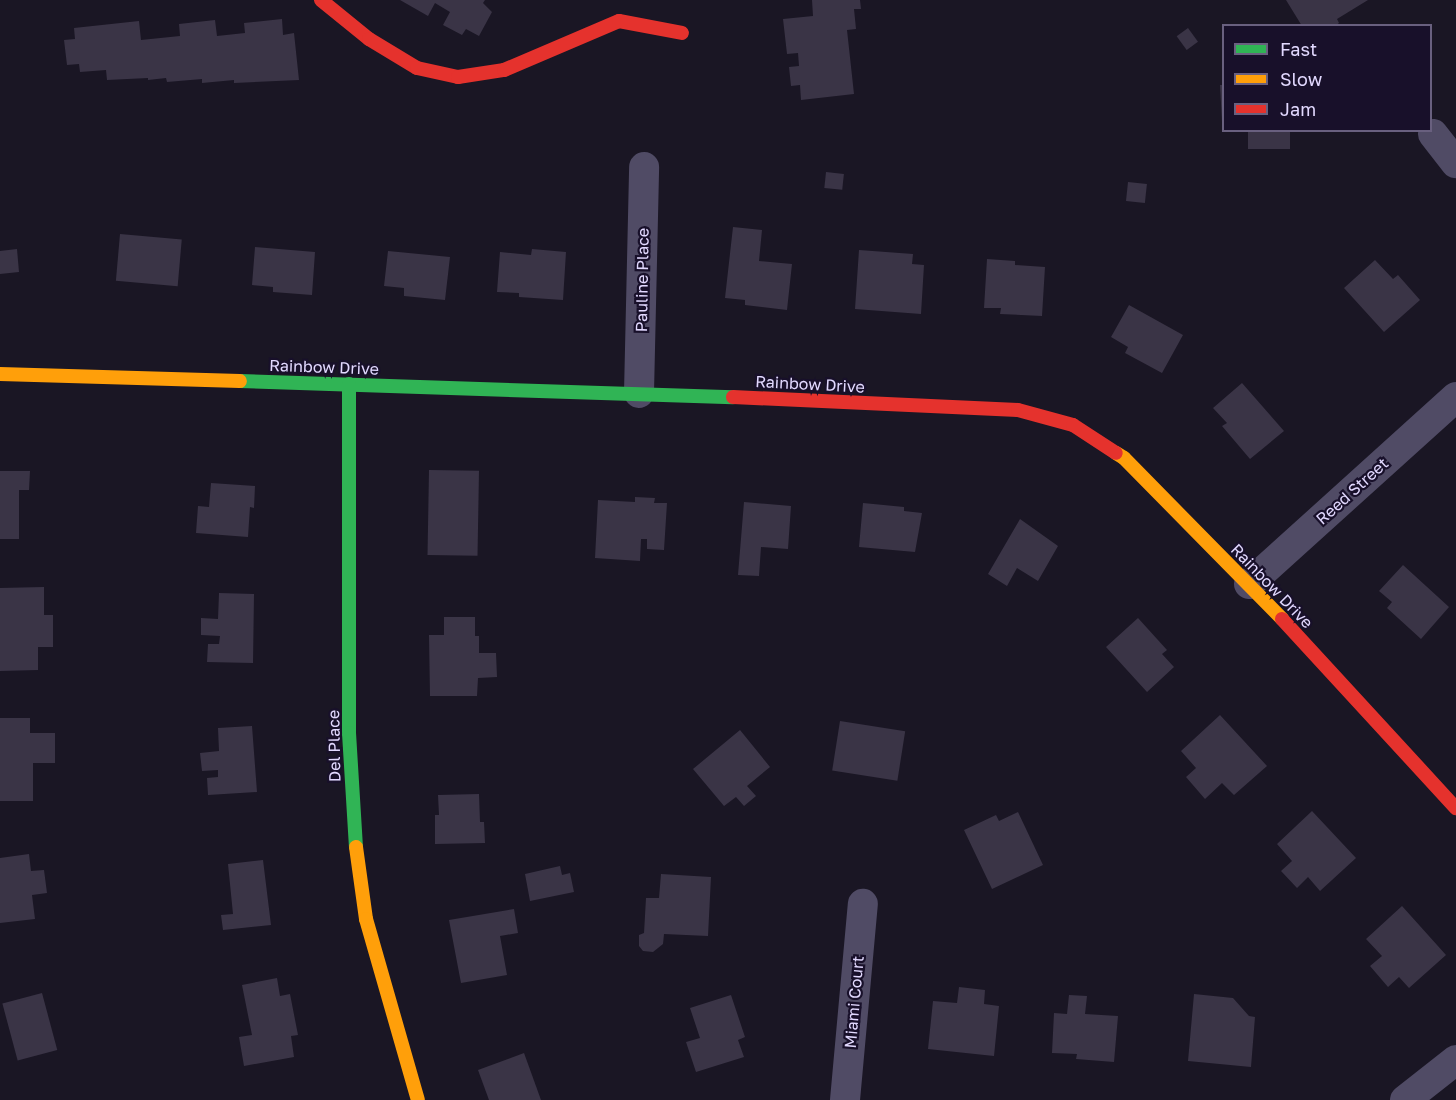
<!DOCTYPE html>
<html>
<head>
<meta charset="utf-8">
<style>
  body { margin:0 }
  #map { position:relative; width:1456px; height:1100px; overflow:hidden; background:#1a1624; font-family:"Golos Text",sans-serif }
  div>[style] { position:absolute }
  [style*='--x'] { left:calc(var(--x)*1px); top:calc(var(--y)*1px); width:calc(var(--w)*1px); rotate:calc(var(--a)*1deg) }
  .building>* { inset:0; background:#3a3446; transform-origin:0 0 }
  .street>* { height:30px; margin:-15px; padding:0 15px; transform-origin:15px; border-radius:15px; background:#504b65 }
  .fast>* { height:14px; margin:-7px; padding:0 7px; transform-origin:7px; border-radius:7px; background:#30b455 }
  .slow>* { height:14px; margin:-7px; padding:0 7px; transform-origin:7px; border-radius:7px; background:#ff9f0a }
  .jam>* { height:14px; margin:-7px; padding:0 7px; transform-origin:7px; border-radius:7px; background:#e5322d }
  span { translate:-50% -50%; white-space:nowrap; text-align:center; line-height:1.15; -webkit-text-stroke:4.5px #18102a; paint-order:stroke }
  .street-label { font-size:16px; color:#e2d9ff }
  .legend { position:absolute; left:1222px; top:24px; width:210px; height:108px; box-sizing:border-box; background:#18102a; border:2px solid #69607f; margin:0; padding:8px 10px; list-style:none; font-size:18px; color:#e2d9ff }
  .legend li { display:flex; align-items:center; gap:12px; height:30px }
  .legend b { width:30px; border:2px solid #69607f }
</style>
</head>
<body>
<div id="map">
  <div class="building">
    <i style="clip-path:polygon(400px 0,485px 0,483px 3px,492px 12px,479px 36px,466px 29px,462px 35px,443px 25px,450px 12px,435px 3px,428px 16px)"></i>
    <i style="clip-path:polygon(812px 0,860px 0,861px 9px,854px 9px,856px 29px,847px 30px,854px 94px,801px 100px,800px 85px,791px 86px,789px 67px,799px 66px,798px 53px,787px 54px,783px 19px,813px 16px)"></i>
    <i style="clip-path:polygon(1286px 0,1368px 0,1337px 19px,1339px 23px,1335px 26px,1302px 26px)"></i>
    <i style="clip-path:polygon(282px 19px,283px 35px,294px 33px,299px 80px,234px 83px,234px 80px,202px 83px,202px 79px,167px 82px,166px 78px,148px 80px,148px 78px,107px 80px,106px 70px,80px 72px,79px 64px,67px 65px,64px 40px,75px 39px,74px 28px,139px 21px,141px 40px,180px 36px,179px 24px,215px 20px,217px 36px,245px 33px,244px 23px)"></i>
    <i style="left:1188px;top:28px;width:17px;height:14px;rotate:54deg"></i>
    <i style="clip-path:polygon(1220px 85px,1224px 85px,1224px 122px,1222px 122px)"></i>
    <i style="left:1248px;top:130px;width:42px;height:19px"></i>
    <i style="left:826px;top:172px;width:18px;height:16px;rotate:6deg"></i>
    <i style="left:1128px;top:182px;width:19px;height:19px;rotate:6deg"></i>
    <i style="clip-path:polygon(733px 227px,762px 230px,759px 261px,792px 264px,787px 310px,745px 305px,745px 300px,725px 298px)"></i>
    <i style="left:120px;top:234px;width:62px;height:47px;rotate:5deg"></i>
    <i style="clip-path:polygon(255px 247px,315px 252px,312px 295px,273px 292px,273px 287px,252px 285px)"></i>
    <i style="clip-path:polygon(17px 249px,19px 272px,0 274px,0 251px)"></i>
    <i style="clip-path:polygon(532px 249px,566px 252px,563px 300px,519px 297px,519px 293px,497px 292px,500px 252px,531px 255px)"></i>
    <i style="clip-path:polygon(859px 250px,913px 254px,912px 264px,924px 265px,921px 314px,855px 309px)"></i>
    <i style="clip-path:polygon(388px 251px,450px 257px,445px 300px,404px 296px,404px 288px,384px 286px)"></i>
    <i style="clip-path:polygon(987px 259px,1015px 261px,1015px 265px,1045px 267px,1042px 316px,1000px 314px,1001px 308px,984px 308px)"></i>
    <i style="clip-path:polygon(1375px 260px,1393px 279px,1398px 275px,1420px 300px,1384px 332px,1344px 288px)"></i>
    <i style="clip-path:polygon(1129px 305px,1183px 335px,1162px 373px,1125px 353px,1128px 347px,1111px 337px)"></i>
    <i style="clip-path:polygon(1242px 383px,1284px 431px,1250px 459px,1222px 426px,1227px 423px,1213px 408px)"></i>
    <i style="left:429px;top:470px;width:50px;height:85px;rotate:1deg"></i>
    <i style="clip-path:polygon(0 471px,30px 471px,29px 490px,19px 490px,19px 539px,0 539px)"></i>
    <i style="clip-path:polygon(211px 483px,255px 486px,254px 508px,250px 507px,248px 537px,196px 533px,198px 506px,209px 507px)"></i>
    <i style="clip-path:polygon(635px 497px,655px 498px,654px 503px,667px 503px,664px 550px,647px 549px,647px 539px,641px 539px,640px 561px,595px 558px,598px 500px,635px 502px)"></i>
    <i style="clip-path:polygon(744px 502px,791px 506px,788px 549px,761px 547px,759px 576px,738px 575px)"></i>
    <i style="clip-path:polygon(863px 503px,904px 507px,904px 511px,922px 513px,915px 552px,859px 547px)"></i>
    <i style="clip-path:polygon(1020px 519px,1058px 546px,1038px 581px,1017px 568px,1007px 586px,988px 574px)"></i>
    <i style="clip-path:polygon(1403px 565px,1449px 607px,1421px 639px,1387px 608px,1392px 602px,1379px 591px)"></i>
    <i style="clip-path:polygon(44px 587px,44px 615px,53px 615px,53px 647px,38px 647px,38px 670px,0 671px,0 588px)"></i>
    <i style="clip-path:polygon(219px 593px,254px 594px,253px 663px,207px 662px,208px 644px,219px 644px,220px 636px,201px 635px,201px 618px,218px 619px)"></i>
    <i style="clip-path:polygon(444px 617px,475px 617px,475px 636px,479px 636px,479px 653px,496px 653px,497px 677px,478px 678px,477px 696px,430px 696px,429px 635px,444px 635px)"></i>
    <i style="clip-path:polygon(1138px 618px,1167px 650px,1162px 654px,1174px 667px,1147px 692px,1106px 647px)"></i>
    <i style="clip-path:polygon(1220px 715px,1267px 766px,1234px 795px,1222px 783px,1205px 799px,1186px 777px,1196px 768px,1181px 751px)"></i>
    <i style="clip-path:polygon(0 718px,30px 718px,30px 733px,55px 733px,55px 763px,33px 763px,33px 801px,0 801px)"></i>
    <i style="left:840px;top:721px;width:66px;height:50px;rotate:9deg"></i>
    <i style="clip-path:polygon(252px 726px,257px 792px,208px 795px,207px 778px,218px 777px,218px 770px,202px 771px,200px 753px,219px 751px,218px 728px)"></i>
    <i style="clip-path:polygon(740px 730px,770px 767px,747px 786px,756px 796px,744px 806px,736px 797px,724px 806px,693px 769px)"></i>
    <i style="clip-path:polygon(479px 794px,480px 822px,484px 822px,485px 843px,435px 844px,435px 815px,439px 815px,438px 795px)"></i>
    <i style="clip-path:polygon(1312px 811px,1356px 858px,1320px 891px,1308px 877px,1297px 888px,1281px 871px,1292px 861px,1277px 844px)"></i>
    <i style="clip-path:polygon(1018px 812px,1043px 865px,992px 889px,964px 830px,996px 815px,999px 821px)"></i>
    <i style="clip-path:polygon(29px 854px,31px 871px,44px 870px,47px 893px,32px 895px,35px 919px,0 923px,0 858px)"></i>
    <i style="clip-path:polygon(263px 860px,271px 925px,223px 930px,221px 915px,233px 914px,228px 864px)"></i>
    <i style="clip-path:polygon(560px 866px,562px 875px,570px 873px,574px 892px,530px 901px,525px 874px)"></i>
    <i style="clip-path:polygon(661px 874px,711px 877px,708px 936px,664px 934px,663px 944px,653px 952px,643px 951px,639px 946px,639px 935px,644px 933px,646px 898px,659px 898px)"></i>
    <i style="clip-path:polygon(1402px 906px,1446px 955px,1409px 988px,1399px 977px,1388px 987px,1370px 966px,1382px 956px,1366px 939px)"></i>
    <i style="clip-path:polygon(514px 909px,518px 933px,500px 936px,507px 975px,461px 983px,449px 920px)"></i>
    <i style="clip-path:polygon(277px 978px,280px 996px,290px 994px,298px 1035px,291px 1036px,294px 1057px,244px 1066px,239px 1037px,252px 1035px,242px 985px)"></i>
    <i style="clip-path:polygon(959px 987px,985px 990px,984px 1004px,999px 1006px,994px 1056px,928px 1049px,933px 1001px,957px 1003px)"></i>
    <i style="left:42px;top:993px;width:59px;height:41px;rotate:75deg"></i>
    <i style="clip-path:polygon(1194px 994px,1233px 998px,1249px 1016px,1255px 1017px,1251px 1067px,1188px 1061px)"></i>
    <i style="clip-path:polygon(731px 995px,745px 1037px,738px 1040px,744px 1057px,696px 1072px,686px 1042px,700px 1038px,690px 1008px)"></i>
    <i style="clip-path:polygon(1069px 995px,1087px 996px,1085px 1014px,1118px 1016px,1114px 1062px,1076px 1059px,1077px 1054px,1052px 1053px,1054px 1013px,1067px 1014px)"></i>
    <i style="clip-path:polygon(524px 1053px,541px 1100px,489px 1100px,478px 1070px)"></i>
  </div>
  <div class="street">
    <i style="--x:1433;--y:134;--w:37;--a:52"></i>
    <i style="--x:639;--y:393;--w:226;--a:-88.7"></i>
    <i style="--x:1249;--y:584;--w:279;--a:-42.1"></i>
    <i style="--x:845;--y:1100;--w:197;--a:-84.8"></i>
    <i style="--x:1405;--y:1100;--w:65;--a:-38.1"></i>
  </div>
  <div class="fast">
    <i style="--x:240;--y:381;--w:493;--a:1.9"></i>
    <i style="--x:349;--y:384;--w:349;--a:90"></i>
    <i style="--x:349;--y:733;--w:114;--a:86.5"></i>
  </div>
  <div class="slow">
    <i style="--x:0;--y:374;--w:240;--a:1.7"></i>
    <i style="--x:1116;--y:453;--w:9;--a:32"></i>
    <i style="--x:1124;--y:458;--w:226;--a:45.5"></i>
    <i style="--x:356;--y:847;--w:73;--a:82.1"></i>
    <i style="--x:366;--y:919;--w:188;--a:74"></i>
  </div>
  <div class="jam">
    <i style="--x:321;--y:0;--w:62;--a:39.1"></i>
    <i style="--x:369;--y:39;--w:56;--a:31.1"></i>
    <i style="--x:417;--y:68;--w:42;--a:12.4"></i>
    <i style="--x:458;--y:77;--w:47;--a:-8.7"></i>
    <i style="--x:504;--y:70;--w:125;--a:-23.1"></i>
    <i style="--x:619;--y:21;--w:64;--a:10.8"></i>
    <i style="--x:733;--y:397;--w:285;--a:2.6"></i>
    <i style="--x:1018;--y:410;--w:57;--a:15.3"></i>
    <i style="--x:1073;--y:425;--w:51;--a:33.1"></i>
    <i style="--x:1282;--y:619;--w:257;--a:47.4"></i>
  </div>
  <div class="street-label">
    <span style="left:642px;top:280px;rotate:-89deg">Pauline Place</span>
    <span style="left:324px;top:367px;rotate:2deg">Rainbow Drive</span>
    <span style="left:810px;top:384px;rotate:3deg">Rainbow Drive</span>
    <span style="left:1352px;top:491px;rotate:-42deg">Reed Street</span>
    <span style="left:1272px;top:586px;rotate:46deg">Rainbow Drive</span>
    <span style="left:334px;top:746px;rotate:-91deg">Del Place</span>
    <span style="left:854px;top:1002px;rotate:-85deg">Miami Court</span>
  </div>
  <ul class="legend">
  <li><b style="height:8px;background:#30b455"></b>Fast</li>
  <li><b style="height:8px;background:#ff9f0a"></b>Slow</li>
  <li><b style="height:8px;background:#e5322d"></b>Jam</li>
  </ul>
</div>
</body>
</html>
